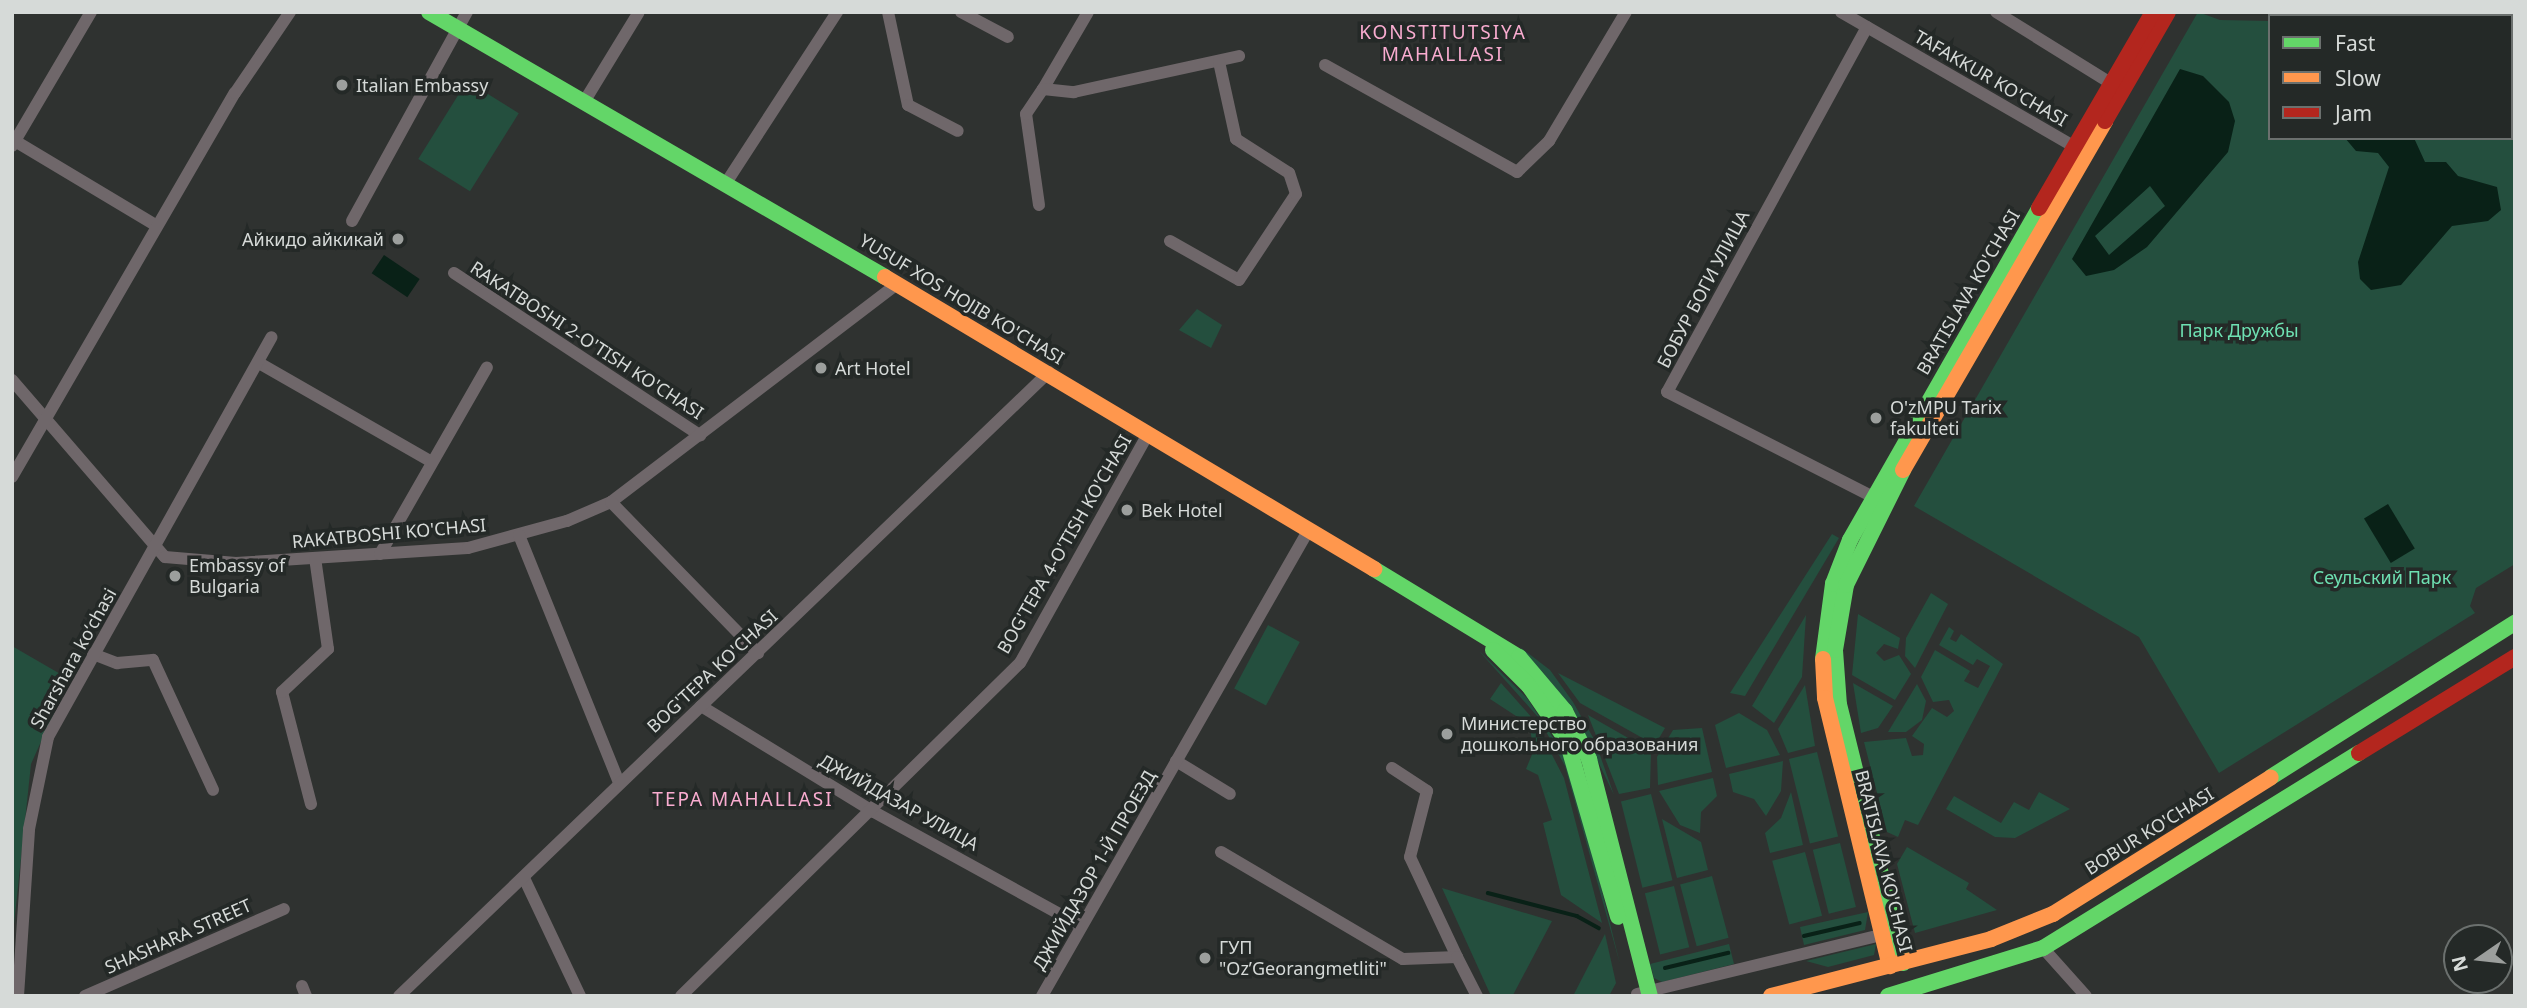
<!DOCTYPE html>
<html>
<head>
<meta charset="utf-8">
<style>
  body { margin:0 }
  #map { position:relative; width:2527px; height:1008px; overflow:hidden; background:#2f3230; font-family:"Noto Sans",sans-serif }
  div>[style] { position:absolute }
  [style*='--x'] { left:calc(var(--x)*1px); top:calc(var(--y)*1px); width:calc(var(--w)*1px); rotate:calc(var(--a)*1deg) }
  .green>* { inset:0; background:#244f3e; transform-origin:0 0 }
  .water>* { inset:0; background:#092117; transform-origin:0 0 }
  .stream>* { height:3.5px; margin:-1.75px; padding:0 1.75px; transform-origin:1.75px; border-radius:1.75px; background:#092117 }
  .street>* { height:12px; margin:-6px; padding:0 6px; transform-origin:6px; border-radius:6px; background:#6f676a }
  .fast>* { height:16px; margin:-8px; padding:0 8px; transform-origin:8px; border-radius:8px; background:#63d668 }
  .slow>* { height:16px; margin:-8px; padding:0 8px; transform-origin:8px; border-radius:8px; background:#ff974d }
  .jam>* { height:16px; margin:-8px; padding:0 8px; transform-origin:8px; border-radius:8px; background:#b3261e }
  .dots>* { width:19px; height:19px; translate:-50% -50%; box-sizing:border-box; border:4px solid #242927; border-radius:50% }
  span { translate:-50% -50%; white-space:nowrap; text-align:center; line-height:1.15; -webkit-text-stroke:7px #242927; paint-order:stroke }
  .street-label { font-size:18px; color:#d6dad8 }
  .poi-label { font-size:18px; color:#d6dad8 }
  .left { translate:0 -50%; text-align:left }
  .right { translate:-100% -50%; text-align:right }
  .park-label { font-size:18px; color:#6ee0b2 }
  .neighbourhood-label { font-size:19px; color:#f9acd0; letter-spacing:2px }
  .frame { position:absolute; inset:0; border:14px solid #d6dad8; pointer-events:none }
  .legend { position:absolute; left:2268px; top:14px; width:245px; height:126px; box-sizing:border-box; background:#242927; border:2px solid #6b706e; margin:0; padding:9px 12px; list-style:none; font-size:21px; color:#d6dad8 }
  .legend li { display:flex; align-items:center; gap:14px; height:35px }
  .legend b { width:35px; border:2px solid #6b706e }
  .north { position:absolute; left:2443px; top:924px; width:70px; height:70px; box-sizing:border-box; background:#242927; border:2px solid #6b706e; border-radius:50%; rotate:256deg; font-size:19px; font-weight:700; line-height:28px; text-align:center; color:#d6dad8 }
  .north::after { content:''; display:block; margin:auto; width:24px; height:32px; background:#9c9f9d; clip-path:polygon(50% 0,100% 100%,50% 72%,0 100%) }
</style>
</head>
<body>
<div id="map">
  <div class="green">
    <i style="clip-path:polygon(2198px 12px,2220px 20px,2270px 21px,2270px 138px,2511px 138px,2511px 16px,2374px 16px,2515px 12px,2515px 564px,2476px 588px,2470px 606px,2475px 613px,2219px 773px,2139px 637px,1914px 506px)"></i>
    <i style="left:467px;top:81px;width:61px;height:92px;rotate:32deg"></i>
    <i style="clip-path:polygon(1197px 309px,1222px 325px,1211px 348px,1179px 330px)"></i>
    <i style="clip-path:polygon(1832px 534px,1839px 538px,1745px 696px,1730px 693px)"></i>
    <i style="clip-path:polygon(1931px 593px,1948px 604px,1915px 668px,1905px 656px,1906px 638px)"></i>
    <i style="clip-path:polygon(1858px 614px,1900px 638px,1898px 649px,1884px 644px,1876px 653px,1884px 661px,1899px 655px,1911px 674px,1895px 700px,1852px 675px)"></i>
    <i style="clip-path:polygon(1806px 615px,1802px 677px,1774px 723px,1752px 706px)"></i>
    <i style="left:1268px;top:625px;width:36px;height:72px;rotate:28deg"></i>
    <i style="clip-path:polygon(1949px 627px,1954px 631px,1950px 639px,1956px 642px,1961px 634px,2003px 664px,1918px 825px,1905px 820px,1898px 837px,1887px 832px,1864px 742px,1906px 738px,1912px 756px,1923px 755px,1924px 744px,1912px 736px,1932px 708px,1947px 717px,1954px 711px,1949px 700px,1933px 702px,1921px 677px,1935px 650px,1970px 671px,1964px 681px,1978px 688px,1990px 666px,1977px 659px,1973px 665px,1939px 645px)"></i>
    <i style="clip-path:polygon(12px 646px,69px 679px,31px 764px,12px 943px)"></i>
    <i style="clip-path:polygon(1520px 647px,1550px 670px,1573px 702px,1595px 741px,1614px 795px,1573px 709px)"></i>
    <i style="clip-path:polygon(1479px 651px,1527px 698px,1564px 754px,1576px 785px,1620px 964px,1565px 766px,1538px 717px)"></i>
    <i style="clip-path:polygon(1558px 673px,1665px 728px,1655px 745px,1580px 703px)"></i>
    <i style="clip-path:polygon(1501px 683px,1534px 720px,1564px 778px,1602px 923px,1561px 895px,1543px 823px,1552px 820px,1538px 775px,1526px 769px,1533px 752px,1530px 725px,1490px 699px)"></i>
    <i style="clip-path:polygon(1853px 683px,1893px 706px,1878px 728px,1861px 733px)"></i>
    <i style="clip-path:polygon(1917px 684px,1926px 701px,1922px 720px,1906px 732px,1888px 732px)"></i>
    <i style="clip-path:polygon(1805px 685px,1815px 746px,1788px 753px,1778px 729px)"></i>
    <i style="clip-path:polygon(1739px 713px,1767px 730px,1780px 755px,1726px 768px,1715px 725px)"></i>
    <i style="clip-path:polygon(1588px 715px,1651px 751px,1650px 788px,1619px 794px)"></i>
    <i style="clip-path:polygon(1702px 728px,1712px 772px,1658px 785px,1657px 757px,1673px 730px)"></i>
    <i style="left:1817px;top:752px;width:87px;height:29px;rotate:76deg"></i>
    <i style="clip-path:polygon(1783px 761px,1781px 791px,1766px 816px,1754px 799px,1733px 792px,1729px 774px)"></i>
    <i style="clip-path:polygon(1713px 778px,1717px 796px,1701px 812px,1700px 833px,1680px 825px,1659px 791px)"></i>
    <i style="clip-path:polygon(1791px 792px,1803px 845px,1770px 853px,1765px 833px,1781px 818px)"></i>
    <i style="clip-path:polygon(2039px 792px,2070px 809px,2015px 838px,1995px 837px,1946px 809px,1954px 796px,2001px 823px,2014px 802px,2029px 810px)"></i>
    <i style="left:1651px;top:794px;width:89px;height:31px;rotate:76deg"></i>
    <i style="clip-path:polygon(1662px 819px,1701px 842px,1708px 870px,1677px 878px)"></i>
    <i style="left:1840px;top:843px;width:66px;height:28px;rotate:76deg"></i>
    <i style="clip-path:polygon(1907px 847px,1969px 883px,1966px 889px,1997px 910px,1915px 933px,1897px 864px)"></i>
    <i style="left:1805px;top:852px;width:66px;height:34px;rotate:75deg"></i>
    <i style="left:1712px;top:876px;width:64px;height:33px;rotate:75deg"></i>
    <i style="left:1674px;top:886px;width:63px;height:30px;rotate:76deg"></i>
    <i style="clip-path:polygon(1442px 888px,1552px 921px,1513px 995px,1491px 996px)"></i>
    <i style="clip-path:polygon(1868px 912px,1865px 930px,1804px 945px,1800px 927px)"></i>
    <i style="clip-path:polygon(1605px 934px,1616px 983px,1609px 996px,1573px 996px)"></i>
    <i style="clip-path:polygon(1729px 944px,1734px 964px,1662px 982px,1654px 978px,1650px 964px)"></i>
    <i style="clip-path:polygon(1876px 944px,1874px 955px,1828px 967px,1806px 961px)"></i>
  </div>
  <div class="water">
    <i style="clip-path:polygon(evenodd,2180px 69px,2203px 76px,2229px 102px,2235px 121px,2228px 152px,2147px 247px,2114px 270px,2086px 276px,2072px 259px,2180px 69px,2150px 186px,2165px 206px,2109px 255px,2095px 236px,2150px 186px)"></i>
    <i style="clip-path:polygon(2345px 138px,2414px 138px,2425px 162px,2446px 162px,2458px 176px,2497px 187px,2501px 210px,2488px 221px,2452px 226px,2401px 285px,2371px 290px,2360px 279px,2358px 262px,2389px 167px,2378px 153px,2356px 151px)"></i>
    <i style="left:384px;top:255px;width:43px;height:22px;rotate:34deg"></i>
    <i style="left:2388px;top:504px;width:52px;height:28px;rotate:59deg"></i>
  </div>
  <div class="stream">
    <i style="--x:1488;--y:893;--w:92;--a:14.5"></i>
    <i style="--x:1577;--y:916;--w:25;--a:29"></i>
    <i style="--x:1804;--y:936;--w:57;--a:-13.1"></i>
    <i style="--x:1665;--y:968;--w:65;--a:-13.4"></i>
  </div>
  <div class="street">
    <i style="--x:888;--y:12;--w:95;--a:77.9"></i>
    <i style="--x:908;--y:105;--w:56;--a:27.5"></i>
    <i style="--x:961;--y:12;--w:53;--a:28"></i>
    <i style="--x:1841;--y:12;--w:276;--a:30"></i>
    <i style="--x:1996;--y:12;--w:142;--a:31.8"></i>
    <i style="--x:1867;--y:27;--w:416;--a:118.7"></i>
    <i style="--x:1667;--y:392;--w:240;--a:27"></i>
    <i style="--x:1325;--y:65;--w:220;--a:29.1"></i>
    <i style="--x:1517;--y:172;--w:45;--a:-44.1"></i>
    <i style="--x:1549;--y:141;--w:150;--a:-59.2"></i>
    <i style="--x:1043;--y:89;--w:89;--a:-59.7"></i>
    <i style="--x:584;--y:102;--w:105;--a:-58.6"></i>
    <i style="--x:15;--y:141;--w:165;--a:30.9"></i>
    <i style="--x:12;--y:146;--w:156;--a:-59.5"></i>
    <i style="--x:726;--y:183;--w:204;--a:-57"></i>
    <i style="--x:1039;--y:205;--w:92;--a:-98.1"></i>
    <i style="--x:1026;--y:114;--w:30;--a:-56"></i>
    <i style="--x:1043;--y:89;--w:31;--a:6"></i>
    <i style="--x:1074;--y:92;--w:169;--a:-12.3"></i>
    <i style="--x:352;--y:221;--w:239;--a:-61.2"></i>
    <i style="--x:1170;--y:241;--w:79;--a:29.5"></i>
    <i style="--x:1239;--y:280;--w:103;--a:-56.5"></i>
    <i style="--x:1296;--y:194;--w:22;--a:-108"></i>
    <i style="--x:1289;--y:173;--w:63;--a:-147.3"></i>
    <i style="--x:1236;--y:139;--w:79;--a:-102.4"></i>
    <i style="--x:454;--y:273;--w:295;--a:33.4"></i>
    <i style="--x:259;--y:363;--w:197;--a:29.8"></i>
    <i style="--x:12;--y:380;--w:234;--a:49.2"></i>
    <i style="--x:165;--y:557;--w:71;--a:4.8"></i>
    <i style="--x:236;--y:563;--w:232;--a:-3.7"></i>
    <i style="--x:468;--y:548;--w:103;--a:-15.3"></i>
    <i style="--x:567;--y:521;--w:48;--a:-23.4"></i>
    <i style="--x:611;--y:502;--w:360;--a:-37.3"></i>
    <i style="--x:12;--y:477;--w:444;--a:-59.9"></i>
    <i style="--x:235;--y:93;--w:98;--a:-55.8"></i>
    <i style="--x:611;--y:502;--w:211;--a:45.8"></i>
    <i style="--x:519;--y:535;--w:266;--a:68"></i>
    <i style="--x:380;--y:554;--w:215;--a:-60.2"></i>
    <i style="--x:93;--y:654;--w:26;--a:21"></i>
    <i style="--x:117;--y:663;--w:36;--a:-5"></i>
    <i style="--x:153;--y:660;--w:143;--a:65.2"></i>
    <i style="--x:701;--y:706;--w:203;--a:31.5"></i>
    <i style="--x:874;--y:812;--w:236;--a:28.8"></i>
    <i style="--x:1176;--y:761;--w:63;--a:31.4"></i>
    <i style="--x:1392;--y:768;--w:42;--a:33.3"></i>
    <i style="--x:1427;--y:791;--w:68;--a:104.4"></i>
    <i style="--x:1410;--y:857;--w:110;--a:64.8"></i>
    <i style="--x:311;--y:804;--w:116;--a:-104.5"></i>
    <i style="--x:282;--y:692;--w:63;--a:-43.1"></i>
    <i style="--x:328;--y:649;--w:92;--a:-98.1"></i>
    <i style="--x:1221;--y:852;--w:211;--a:30.5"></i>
    <i style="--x:1403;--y:959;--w:54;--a:-2.1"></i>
    <i style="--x:1457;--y:957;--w:44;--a:62.9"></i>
    <i style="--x:524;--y:878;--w:131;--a:64.6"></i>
    <i style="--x:2043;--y:948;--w:64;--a:48.1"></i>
    <i style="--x:302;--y:986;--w:11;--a:68"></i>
    <i style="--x:1637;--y:994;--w:259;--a:-13.6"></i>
    <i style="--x:18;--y:996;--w:167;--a:-86.2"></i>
    <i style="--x:29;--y:829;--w:94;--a:-78.3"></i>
    <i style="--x:48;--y:737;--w:458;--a:-60.8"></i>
    <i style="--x:85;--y:996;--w:217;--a:-23.6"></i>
    <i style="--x:399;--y:996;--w:901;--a:-43.83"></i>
    <i style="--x:681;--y:996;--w:475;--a:-44.5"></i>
    <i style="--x:1020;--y:663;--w:262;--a:-60.8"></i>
    <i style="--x:1042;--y:996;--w:536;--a:-60.23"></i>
  </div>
  <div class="fast">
    <i style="--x:429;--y:12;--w:527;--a:30.16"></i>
    <i style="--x:1374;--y:569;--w:170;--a:31.3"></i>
    <i style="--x:1519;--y:657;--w:71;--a:49.6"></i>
    <i style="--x:1565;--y:711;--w:54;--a:63.4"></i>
    <i style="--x:1589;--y:759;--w:245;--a:75.6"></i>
    <i style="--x:1493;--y:650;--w:51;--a:45"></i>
    <i style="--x:1529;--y:686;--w:67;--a:55.4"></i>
    <i style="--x:1567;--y:741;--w:183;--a:73.8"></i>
    <i style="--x:1823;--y:659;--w:76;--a:-82.4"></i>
    <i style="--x:1833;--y:584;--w:47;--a:-68.9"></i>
    <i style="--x:1850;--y:540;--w:382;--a:-60.3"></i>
    <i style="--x:2271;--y:777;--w:289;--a:-32.3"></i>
    <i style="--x:1903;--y:963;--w:266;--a:-103.9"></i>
    <i style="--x:1839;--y:705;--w:55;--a:-94.2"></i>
    <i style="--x:1835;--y:650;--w:66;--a:-80.4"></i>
    <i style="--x:1846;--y:585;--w:128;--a:-63.6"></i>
    <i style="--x:1888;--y:996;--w:162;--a:-17.2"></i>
    <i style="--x:2043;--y:948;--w:371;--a:-31.7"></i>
  </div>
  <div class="slow">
    <i style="--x:885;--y:277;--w:570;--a:30.84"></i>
    <i style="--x:1903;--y:470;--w:403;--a:-59.9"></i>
    <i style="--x:1823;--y:659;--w:39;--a:87"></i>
    <i style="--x:1825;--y:698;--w:276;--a:76.4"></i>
    <i style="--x:1771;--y:996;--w:227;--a:-14.5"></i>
    <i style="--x:1991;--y:939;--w:67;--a:-22"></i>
    <i style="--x:2053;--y:914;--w:257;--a:-32.1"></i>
  </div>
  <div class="jam">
    <i style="--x:2105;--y:121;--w:126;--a:-60"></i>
    <i style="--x:2039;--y:208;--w:227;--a:-59.8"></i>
    <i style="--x:2359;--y:753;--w:183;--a:-31.6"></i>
  </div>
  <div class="dots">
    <i style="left:342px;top:85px;background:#9c9f9d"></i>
    <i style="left:398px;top:239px;background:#9c9f9d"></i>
    <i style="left:821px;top:368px;background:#9c9f9d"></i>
    <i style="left:1876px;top:418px;background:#9c9f9d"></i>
    <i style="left:1127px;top:510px;background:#9c9f9d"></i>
    <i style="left:175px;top:576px;background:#9c9f9d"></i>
    <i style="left:1447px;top:734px;background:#9c9f9d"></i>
    <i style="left:1205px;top:958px;background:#9c9f9d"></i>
  </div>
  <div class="street-label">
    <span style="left:1991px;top:78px;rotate:30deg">TAFAKKUR KO'CHASI</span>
    <span style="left:1703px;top:289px;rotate:-62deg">БОБУР БОГИ УЛИЦА</span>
    <span style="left:1968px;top:292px;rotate:-60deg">BRATISLAVA KO'CHASI</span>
    <span style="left:962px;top:299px;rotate:31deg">YUSUF XOS HOJIB KO'CHASI</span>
    <span style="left:587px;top:340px;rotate:33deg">RAKATBOSHI 2-O'TISH KO'CHASI</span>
    <span style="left:389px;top:533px;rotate:-5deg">RAKATBOSHI KO'CHASI</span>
    <span style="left:1064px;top:544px;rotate:-60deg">BOG'TEPA 4-O'TISH KO'CHASI</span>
    <span style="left:73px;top:658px;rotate:-61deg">Sharshara koʻchasi</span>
    <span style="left:712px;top:671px;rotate:-43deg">BOG'TEPA KO'CHASI</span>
    <span style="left:899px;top:802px;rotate:29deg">ДЖИЙДАЗАР УЛИЦА</span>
    <span style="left:2149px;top:831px;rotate:-32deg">BOBUR KO'CHASI</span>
    <span style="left:1884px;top:861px;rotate:76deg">BRATISLAVA KO'CHASI</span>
    <span style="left:1094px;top:870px;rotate:-60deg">ДЖИЙДАЗОР 1-Й ПРОЕЗД</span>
    <span style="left:178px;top:936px;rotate:-24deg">SHASHARA STREET</span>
  </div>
  <div class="poi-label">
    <span class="left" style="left:356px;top:85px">Italian Embassy</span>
    <span class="right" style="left:384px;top:239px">Айкидо айкикай</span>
    <span class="left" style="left:835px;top:368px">Art Hotel</span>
    <span class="left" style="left:1890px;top:418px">O'zMPU Tarix<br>fakulteti</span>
    <span class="left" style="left:1141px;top:510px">Bek Hotel</span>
    <span class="left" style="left:189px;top:576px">Embassy of<br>Bulgaria</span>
    <span class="left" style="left:1461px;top:734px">Министерство<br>дошкольного образования</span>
    <span class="left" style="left:1219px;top:958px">ГУП<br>"Oz’Georangmetliti"</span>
  </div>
  <div class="park-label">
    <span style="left:2239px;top:330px">Парк Дружбы</span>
    <span style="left:2382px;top:577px">Сеульский Парк</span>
  </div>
  <div class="neighbourhood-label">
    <span style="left:1443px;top:44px">KONSTITUTSIYA<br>MAHALLASI</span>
    <span style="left:743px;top:800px">TEPA MAHALLASI</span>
  </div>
  <div class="frame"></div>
  <ul class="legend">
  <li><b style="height:9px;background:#63d668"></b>Fast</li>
  <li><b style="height:9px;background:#ff974d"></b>Slow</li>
  <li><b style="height:9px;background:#b3261e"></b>Jam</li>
  </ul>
  <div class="north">N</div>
</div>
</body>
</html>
